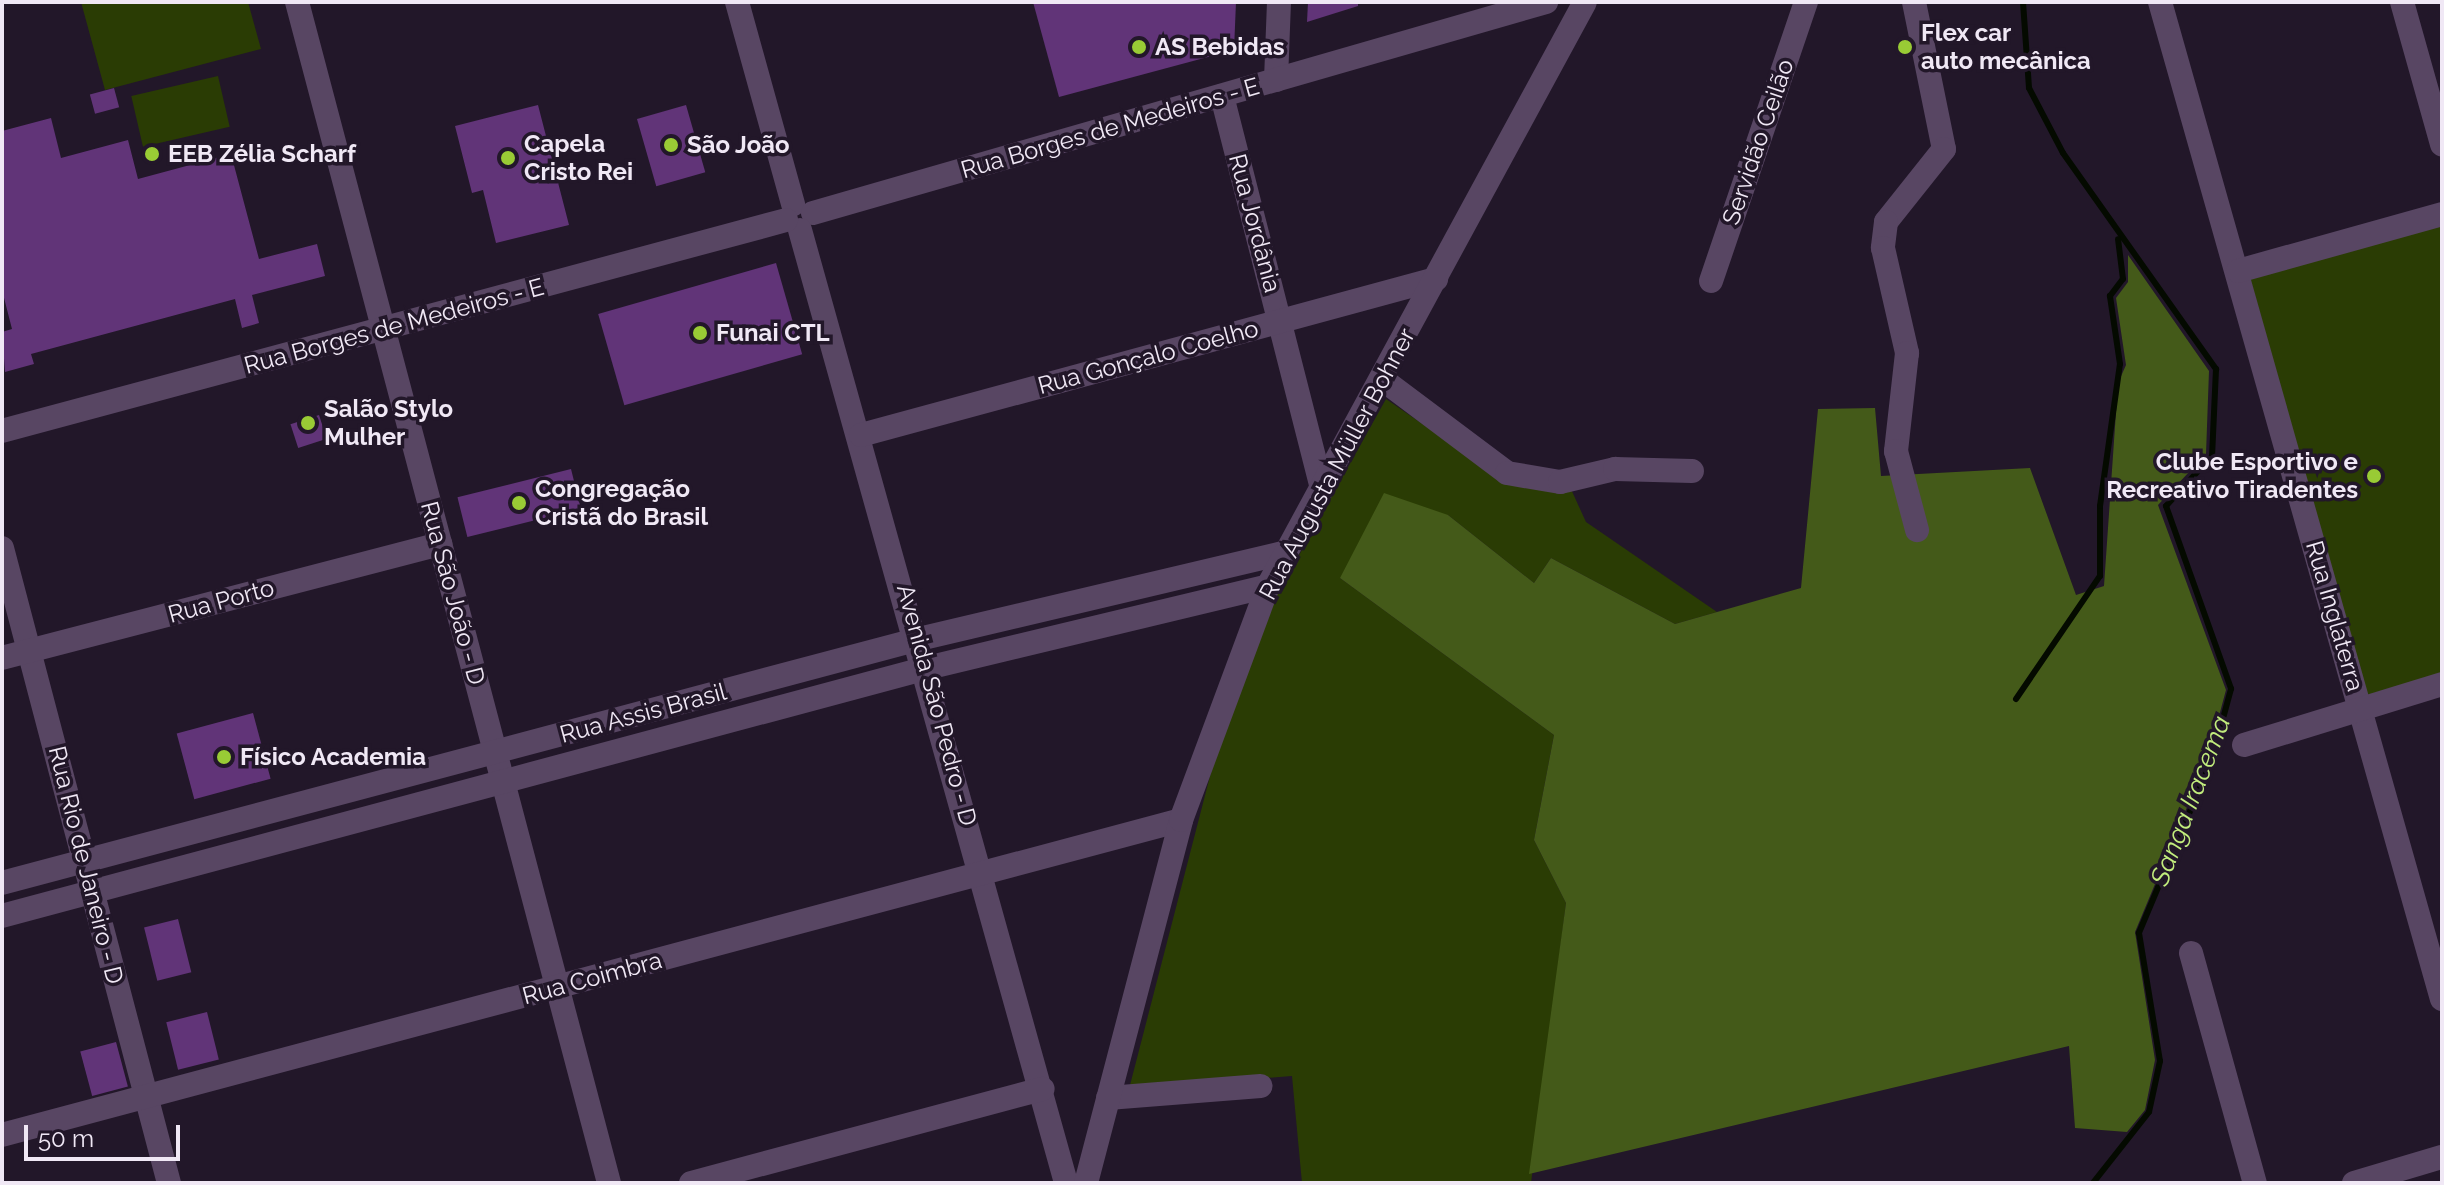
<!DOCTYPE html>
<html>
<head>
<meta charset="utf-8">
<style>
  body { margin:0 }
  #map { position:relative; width:2444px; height:1185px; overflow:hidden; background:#221729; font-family:Raleway,sans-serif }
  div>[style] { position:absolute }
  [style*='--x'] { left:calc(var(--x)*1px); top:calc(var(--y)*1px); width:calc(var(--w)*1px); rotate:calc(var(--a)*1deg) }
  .green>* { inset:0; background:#2a3c04; transform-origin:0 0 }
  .forest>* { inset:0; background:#445a19 }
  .stream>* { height:6px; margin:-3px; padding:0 3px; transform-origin:3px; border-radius:3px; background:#040a00 }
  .building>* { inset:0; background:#613478; transform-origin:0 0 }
  .minor>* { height:24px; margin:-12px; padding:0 12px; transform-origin:12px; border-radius:12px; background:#584663 }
  .dots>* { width:22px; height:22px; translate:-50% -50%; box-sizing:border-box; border:4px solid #221729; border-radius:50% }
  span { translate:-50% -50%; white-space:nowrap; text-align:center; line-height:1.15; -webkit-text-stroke:7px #221729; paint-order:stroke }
  .poi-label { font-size:24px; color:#f0e8f5; font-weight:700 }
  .left { translate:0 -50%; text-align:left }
  .right { translate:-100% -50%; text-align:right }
  .street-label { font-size:24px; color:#f0e8f5 }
  .water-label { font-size:26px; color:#c2ed7d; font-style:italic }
  .frame { position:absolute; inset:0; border:4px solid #f0e8f5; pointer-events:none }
  .scale { position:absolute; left:24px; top:1125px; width:156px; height:36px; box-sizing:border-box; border:4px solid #f0e8f5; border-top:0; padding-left:10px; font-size:24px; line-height:28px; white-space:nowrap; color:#f0e8f5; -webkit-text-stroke:6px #221729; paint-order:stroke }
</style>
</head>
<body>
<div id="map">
  <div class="green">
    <i style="clip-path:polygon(81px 2px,248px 2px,261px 49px,105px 90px)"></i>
    <i style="left:218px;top:76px;width:52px;height:89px;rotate:77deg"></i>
    <i style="clip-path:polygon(2442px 224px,2442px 674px,2367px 695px,2250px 278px)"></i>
    <i style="clip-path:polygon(1386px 399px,1507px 482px,1570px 487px,1586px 522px,1717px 612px,1675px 624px,1551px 558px,1534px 583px,1448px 515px,1340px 578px,1554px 735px,1534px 840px,1566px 903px,1531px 1183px,1302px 1183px,1292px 1076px,1129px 1089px,1216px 753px,1278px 593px)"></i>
  </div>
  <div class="forest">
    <i style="clip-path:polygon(2128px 255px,2209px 371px,2206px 454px,2158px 505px,2226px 690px,2208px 757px,2135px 932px,2155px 1060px,2145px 1110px,2127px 1132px,2075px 1128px,2069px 1046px,1529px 1174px,1566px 903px,1534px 840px,1554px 735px,1340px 578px,1384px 493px,1448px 515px,1534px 583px,1551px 558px,1675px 624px,1801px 588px,1818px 409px,1875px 408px,1881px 476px,2030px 468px,2076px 595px,2104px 586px,2118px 383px,2126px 365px,2116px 298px,2128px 282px)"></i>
  </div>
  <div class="stream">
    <i style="--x:2023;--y:2;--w:86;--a:86"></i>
    <i style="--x:2029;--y:88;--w:73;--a:62.4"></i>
    <i style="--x:2063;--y:153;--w:265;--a:54.7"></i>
    <i style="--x:2216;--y:369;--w:87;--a:92.6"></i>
    <i style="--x:2212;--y:456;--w:68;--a:132.6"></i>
    <i style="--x:2166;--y:506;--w:194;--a:70.4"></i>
    <i style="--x:2231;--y:689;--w:73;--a:105.2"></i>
    <i style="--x:2212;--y:759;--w:189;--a:112.8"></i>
    <i style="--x:2139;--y:933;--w:130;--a:80.7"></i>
    <i style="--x:2160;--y:1061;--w:52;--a:102.2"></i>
    <i style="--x:2149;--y:1112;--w:90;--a:128.3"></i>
    <i style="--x:2016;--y:699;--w:149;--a:-55.7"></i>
    <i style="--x:2100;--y:576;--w:70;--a:-90"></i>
    <i style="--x:2100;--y:506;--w:143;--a:-82"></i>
    <i style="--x:2120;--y:364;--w:69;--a:-98.4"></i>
    <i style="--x:2110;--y:296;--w:21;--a:-53"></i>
    <i style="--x:2123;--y:279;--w:40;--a:-97.1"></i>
  </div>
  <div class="building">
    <i style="clip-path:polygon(1033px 2px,1236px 2px,1234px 50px,1059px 97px)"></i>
    <i style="clip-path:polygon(1308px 2px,1358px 2px,1358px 6px,1307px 22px)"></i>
    <i style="left:114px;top:88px;width:20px;height:25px;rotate:75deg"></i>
    <i style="clip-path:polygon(538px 105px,569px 225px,496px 243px,483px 190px,472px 193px,455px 126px)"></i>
    <i style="left:686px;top:105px;width:70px;height:51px;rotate:74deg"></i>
    <i style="clip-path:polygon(51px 118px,61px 158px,128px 140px,138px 179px,231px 154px,259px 259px,317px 244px,325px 276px,252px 295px,259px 323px,242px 328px,235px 299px,31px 354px,34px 364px,5px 372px,2px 332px,12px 329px,2px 290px,2px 131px)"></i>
    <i style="left:776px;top:263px;width:95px;height:185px;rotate:74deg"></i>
    <i style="left:319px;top:415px;width:25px;height:30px;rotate:72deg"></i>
    <i style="left:571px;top:469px;width:41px;height:117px;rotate:76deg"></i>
    <i style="left:253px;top:713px;width:68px;height:79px;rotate:75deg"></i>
    <i style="left:178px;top:919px;width:55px;height:35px;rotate:76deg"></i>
    <i style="left:207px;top:1012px;width:49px;height:42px;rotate:76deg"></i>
    <i style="left:116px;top:1042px;width:46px;height:37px;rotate:75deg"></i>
  </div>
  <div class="minor">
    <i style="--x:297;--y:2;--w:1222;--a:75.2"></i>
    <i style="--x:737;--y:2;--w:210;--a:74.5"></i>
    <i style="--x:1914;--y:2;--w:150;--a:78.5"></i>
    <i style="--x:1944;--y:149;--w:93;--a:128.5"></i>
    <i style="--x:1886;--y:222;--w:26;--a:97"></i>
    <i style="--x:1883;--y:248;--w:108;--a:77.1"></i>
    <i style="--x:1907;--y:353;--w:99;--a:96.4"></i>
    <i style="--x:1896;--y:451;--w:82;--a:75.1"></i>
    <i style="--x:2160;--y:2;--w:1036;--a:74.21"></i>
    <i style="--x:2402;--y:2;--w:148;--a:74.3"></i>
    <i style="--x:1276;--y:80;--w:78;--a:-87.8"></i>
    <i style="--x:1222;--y:96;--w:406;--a:75.7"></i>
    <i style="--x:813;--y:213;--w:763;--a:-16.06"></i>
    <i style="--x:800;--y:230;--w:989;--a:74.4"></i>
    <i style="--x:2238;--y:271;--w:212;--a:-15.6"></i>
    <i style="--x:1711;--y:281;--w:295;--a:-71.2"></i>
    <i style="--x:1382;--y:379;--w:156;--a:36.9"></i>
    <i style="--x:1507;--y:473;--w:54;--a:9.6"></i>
    <i style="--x:1560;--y:482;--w:57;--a:-13.3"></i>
    <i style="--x:1615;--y:469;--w:77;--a:1.5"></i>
    <i style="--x:2;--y:431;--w:812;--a:-15.06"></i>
    <i style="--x:861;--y:435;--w:596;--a:-15.18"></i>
    <i style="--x:2;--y:548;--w:657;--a:75.27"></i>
    <i style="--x:2;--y:658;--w:453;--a:-14.6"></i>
    <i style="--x:2244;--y:745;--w:207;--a:-17.1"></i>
    <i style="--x:2;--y:883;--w:949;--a:-14.9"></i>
    <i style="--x:919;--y:639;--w:378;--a:-13.3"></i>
    <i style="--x:2;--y:916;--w:958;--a:-15.01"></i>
    <i style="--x:927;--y:668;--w:351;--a:-13.5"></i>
    <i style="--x:2191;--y:953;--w:239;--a:74.5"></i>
    <i style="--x:1108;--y:1098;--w:153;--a:-4.5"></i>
    <i style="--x:2;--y:1135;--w:1220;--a:-14.96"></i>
    <i style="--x:691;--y:1183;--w:364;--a:-15"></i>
    <i style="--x:1086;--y:1183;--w:375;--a:-75.3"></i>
    <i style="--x:1181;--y:820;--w:250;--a:-69.6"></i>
    <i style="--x:1268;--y:586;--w:664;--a:-61.51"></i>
    <i style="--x:2354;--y:1183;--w:92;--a:-16.5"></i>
  </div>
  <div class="dots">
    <i style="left:1139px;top:47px;background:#99cb35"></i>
    <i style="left:1905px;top:47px;background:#99cb35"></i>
    <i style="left:671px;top:145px;background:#99cb35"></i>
    <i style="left:152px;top:154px;background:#99cb35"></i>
    <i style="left:508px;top:158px;background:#99cb35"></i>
    <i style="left:700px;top:333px;background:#99cb35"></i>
    <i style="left:308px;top:423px;background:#99cb35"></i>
    <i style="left:2374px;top:476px;background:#99cb35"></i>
    <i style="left:519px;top:503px;background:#99cb35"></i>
    <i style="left:224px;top:757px;background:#99cb35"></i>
  </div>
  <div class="poi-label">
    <span class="left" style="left:1921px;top:47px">Flex car<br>auto mecânica</span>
    <span class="left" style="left:1155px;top:47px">AS Bebidas</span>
    <span class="left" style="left:524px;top:158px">Capela<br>Cristo Rei</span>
    <span class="left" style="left:687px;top:145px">São João</span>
    <span class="left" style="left:168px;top:154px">EEB Zélia Scharf</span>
    <span class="left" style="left:716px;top:333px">Funai CTL</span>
    <span class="left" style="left:324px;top:423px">Salão Stylo<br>Mulher</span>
    <span class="right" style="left:2358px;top:476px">Clube Esportivo e<br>Recreativo Tiradentes</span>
    <span class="left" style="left:535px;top:503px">Congregação<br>Cristã do Brasil</span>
    <span class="left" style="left:240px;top:757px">Físico Academia</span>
  </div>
  <div class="street-label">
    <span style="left:1110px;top:128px;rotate:-16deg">Rua Borges de Medeiros - E</span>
    <span style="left:1758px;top:142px;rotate:-71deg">Servidão Ceilão</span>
    <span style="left:1255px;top:223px;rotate:75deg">Rua Jordânia</span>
    <span style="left:394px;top:326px;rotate:-15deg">Rua Borges de Medeiros - E</span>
    <span style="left:1148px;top:357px;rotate:-15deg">Rua Gonçalo Coelho</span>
    <span style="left:1337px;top:464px;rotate:-62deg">Rua Augusta Müller Bohner</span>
    <span style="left:453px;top:593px;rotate:75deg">Rua São João - D</span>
    <span style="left:221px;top:601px;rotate:-15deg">Rua Porto</span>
    <span style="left:2335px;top:616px;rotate:74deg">Rua Inglaterra</span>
    <span style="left:937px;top:705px;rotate:75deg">Avenida São Pedro - D</span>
    <span style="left:643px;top:713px;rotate:-15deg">Rua Assis Brasil</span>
    <span style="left:86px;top:865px;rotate:76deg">Rua Rio de Janeiro - D</span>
    <span style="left:592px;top:978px;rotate:-15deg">Rua Coimbra</span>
  </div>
  <div class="water-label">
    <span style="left:2191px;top:801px;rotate:-69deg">Sanga Iracema</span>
  </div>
  <div class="frame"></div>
  <div class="scale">50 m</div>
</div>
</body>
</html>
